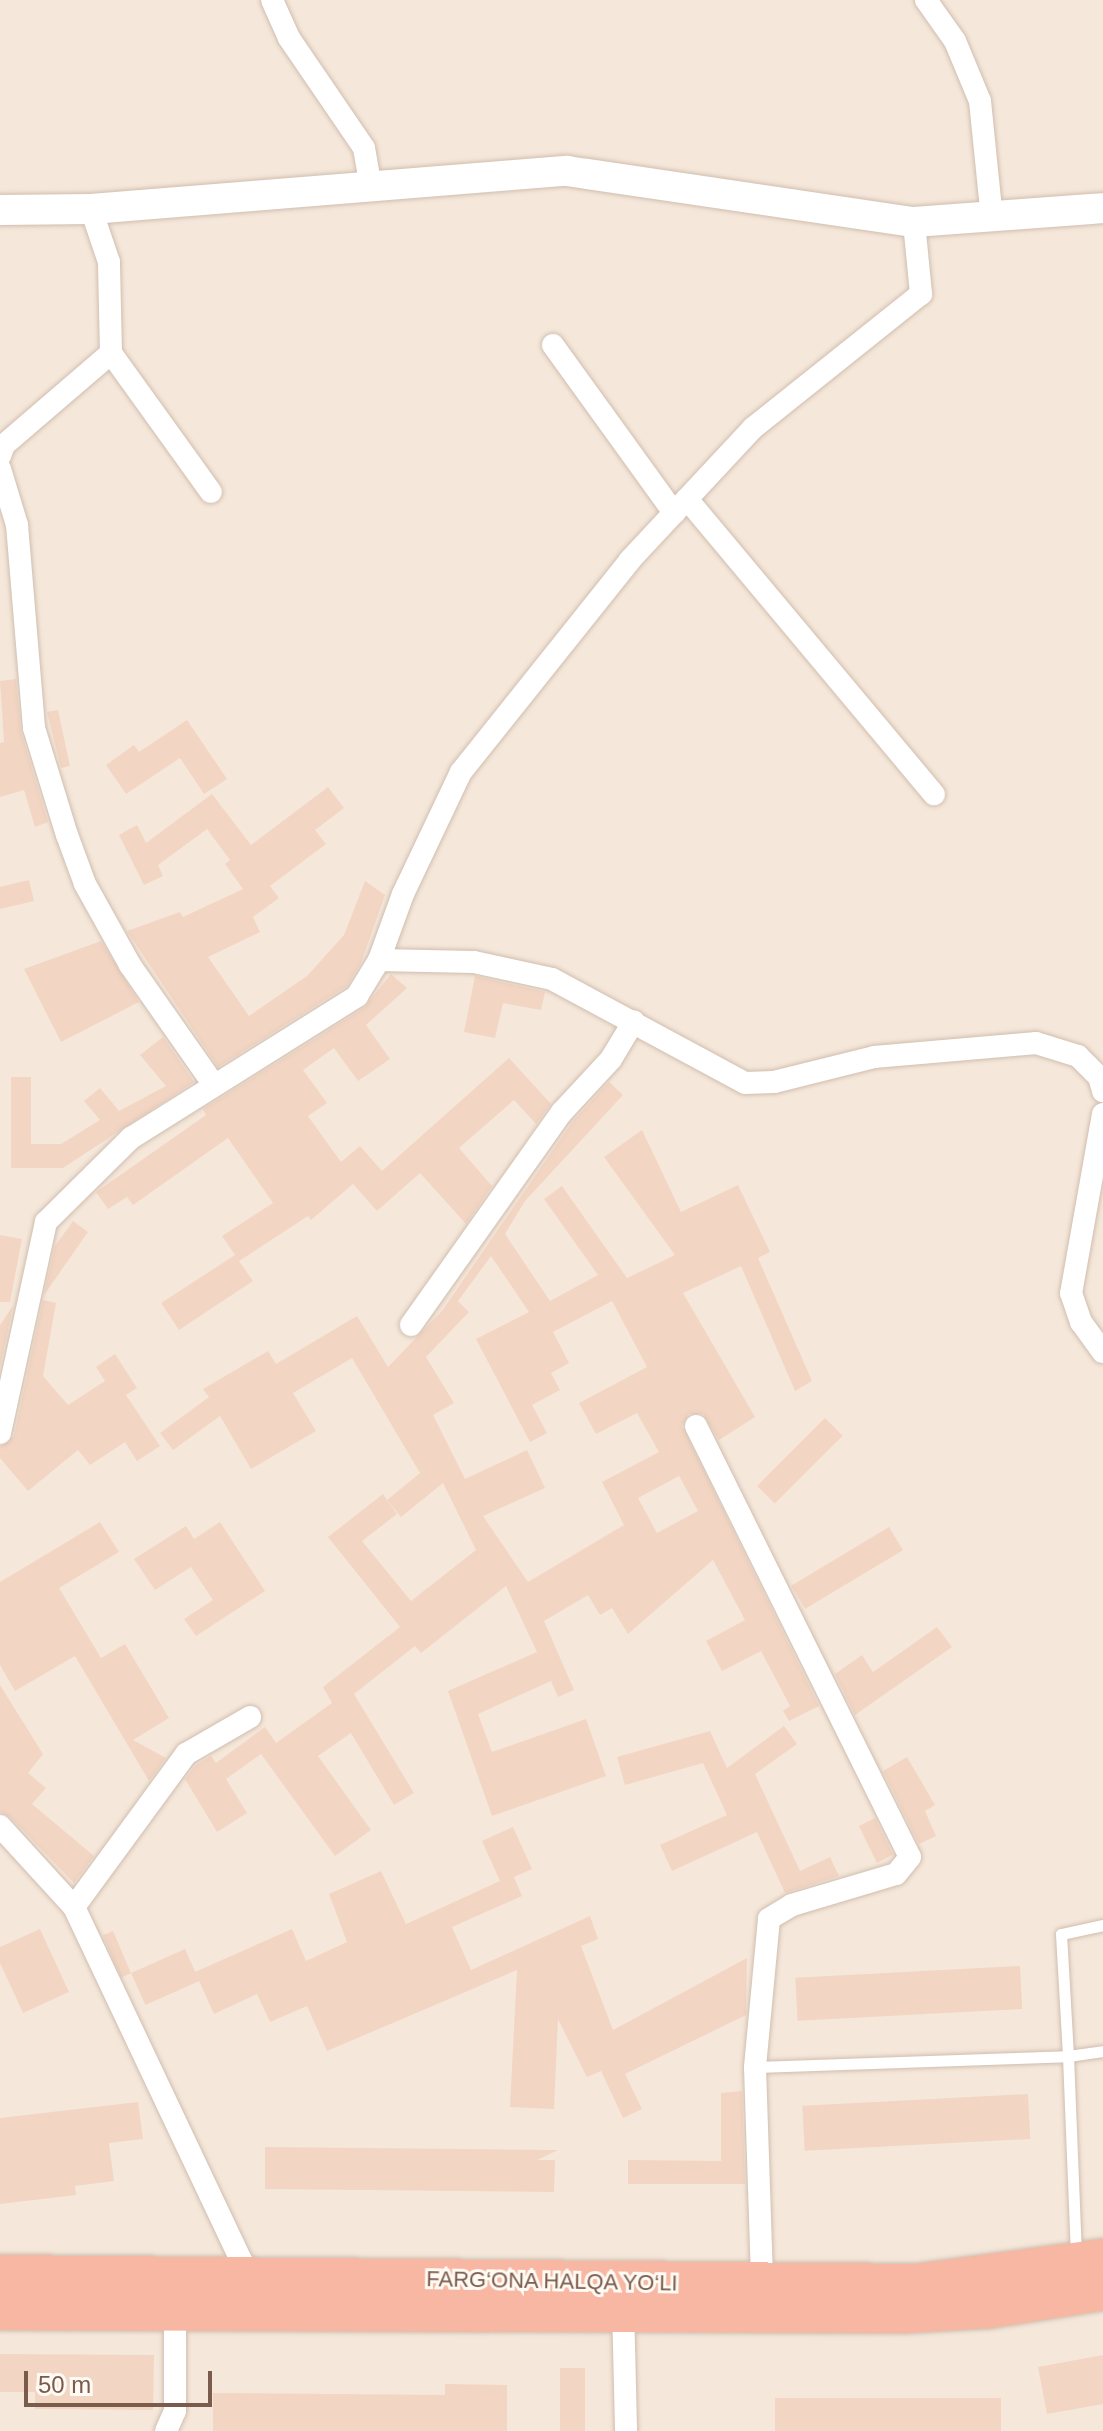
<!DOCTYPE html>
<html>
<head>
<meta charset="utf-8">
<style>
  body { margin:0 }
  #map { position:relative; width:1103px; height:2431px; overflow:hidden; background:#fdf6ec; font-family:Helvetica,sans-serif }
  div>[style] { position:absolute }
  [style*='--x'] { left:calc(var(--x)*1px); top:calc(var(--y)*1px); width:calc(var(--w)*1px); rotate:calc(var(--a)*1deg) }
  .residential>* { inset:0; background:#f5e8da; transform-origin:0 0 }
  .building>* { inset:0; background:#f3d5c3; transform-origin:0 0 }
  .roads { filter:drop-shadow(0 0 2px #d1beb0) drop-shadow(0 0 2px #d1beb0) }
  .lane>* { height:11px; margin:-5.5px; padding:0 5.5px; transform-origin:5.5px; border-radius:5.5px; background:#fff }
  .street>* { height:22px; margin:-11px; padding:0 11px; transform-origin:11px; border-radius:11px; background:#fff }
  .secondary>* { height:30px; margin:-15px; padding:0 15px; transform-origin:15px; border-radius:15px; background:#fff }
  .highway>* { height:40px; margin:-20px; padding:0 20px; transform-origin:20px; border-radius:20px; background:#f7b7a3 }
  span { translate:-50% -50%; white-space:nowrap; text-align:center; line-height:1.15; -webkit-text-stroke:6px #fffaf3; paint-order:stroke }
  .street-label { font-size:22px; color:#7a5c4d }
  .scale { position:absolute; left:24px; top:2371px; width:188px; height:36px; box-sizing:border-box; border:4px solid #7a5c4d; border-top:0; padding-left:10px; font-size:24px; line-height:28px; white-space:nowrap; color:#7a5c4d; -webkit-text-stroke:6px #fffaf3; paint-order:stroke }
</style>
</head>
<body>
<div id="map">
  <div class="residential">
    <i style="left:0;top:0;width:1103px;height:2431px"></i>
  </div>
  <div class="building">
    <i style="clip-path:polygon(16px 679px,21px 732px,48px 822px,35px 827px,24px 790px,0 797px,0 743px,4px 742px,0 681px)"></i>
    <i style="clip-path:polygon(58px 710px,70px 766px,61px 768px,47px 712px)"></i>
    <i style="clip-path:polygon(187px 720px,227px 779px,204px 794px,180px 758px,126px 794px,106px 765px,134px 745px,139px 752px)"></i>
    <i style="clip-path:polygon(328px 787px,344px 808px,315px 830px,326px 844px,270px 886px,279px 898px,253px 917px,260px 932px,208px 957px,249px 1016px,307px 976px,344px 935px,365px 881px,385px 895px,361px 963px,347px 986px,218px 1067px,127px 931px,180px 912px,183px 917px,243px 889px,225px 864px,230px 860px,207px 829px,158px 865px,163px 876px,144px 885px,119px 835px,137px 825px,146px 843px,212px 794px,251px 845px)"></i>
    <i style="clip-path:polygon(29px 880px,34px 901px,0 909px,0 887px)"></i>
    <i style="clip-path:polygon(101px 941px,139px 1002px,61px 1042px,24px 969px)"></i>
    <i style="clip-path:polygon(391px 974px,407px 988px,366px 1025px,390px 1059px,358px 1081px,334px 1048px,303px 1070px,327px 1103px,308px 1116px,341px 1162px,360px 1146px,382px 1171px,509px 1058px,551px 1104px,536px 1124px,514px 1100px,459px 1148px,492px 1186px,466px 1224px,420px 1173px,377px 1211px,353px 1184px,311px 1220px,308px 1216px,239px 1261px,253px 1281px,179px 1330px,161px 1303px,235px 1255px,222px 1236px,273px 1203px,228px 1138px,133px 1205px,127px 1197px,108px 1209px,96px 1192px,206px 1115px,203px 1109px,364px 1008px)"></i>
    <i style="clip-path:polygon(475px 976px,545px 992px,541px 1010px,503px 1003px,495px 1038px,464px 1032px)"></i>
    <i style="clip-path:polygon(163px 1037px,194px 1082px,63px 1168px,11px 1168px,11px 1077px,31px 1077px,31px 1144px,61px 1144px,100px 1120px,84px 1101px,100px 1088px,119px 1111px,166px 1086px,140px 1055px)"></i>
    <i style="clip-path:polygon(evenodd,609px 1082px,623px 1095px,525px 1201px,505px 1234px,550px 1301px,598px 1275px,544px 1199px,562px 1186px,627px 1278px,675px 1255px,604px 1157px,642px 1130px,681px 1212px,738px 1185px,770px 1252px,758px 1258px,812px 1381px,795px 1391px,741px 1266px,683px 1293px,755px 1417px,719px 1440px,703px 1414px,689px 1414px,682px 1426px,819px 1706px,789px 1721px,783px 1711px,790px 1706px,761px 1651px,722px 1671px,706px 1641px,745px 1620px,713px 1560px,628px 1634px,612px 1608px,600px 1615px,588px 1595px,544px 1621px,574px 1690px,558px 1697px,551px 1681px,478px 1714px,492px 1752px,586px 1719px,606px 1776px,492px 1816px,448px 1691px,537px 1652px,506px 1586px,421px 1653px,415px 1646px,354px 1694px,414px 1793px,394px 1805px,351px 1733px,318px 1756px,371px 1830px,335px 1856px,261px 1754px,226px 1779px,247px 1813px,217px 1832px,185px 1779px,196px 1765px,211px 1756px,216px 1763px,265px 1727px,276px 1743px,332px 1703px,323px 1687px,400px 1627px,328px 1537px,383px 1494px,387px 1500px,420px 1473px,352px 1358px,293px 1393px,316px 1431px,251px 1469px,220px 1416px,173px 1450px,160px 1433px,209px 1397px,203px 1389px,268px 1351px,276px 1364px,357px 1316px,388px 1367px,442px 1311px,573px 1121px,609px 1082px,491px 1256px,529px 1312px,476px 1339px,530px 1442px,547px 1433px,532px 1405px,560px 1390px,551px 1373px,569px 1363px,553px 1332px,612px 1301px,647px 1367px,579px 1403px,596px 1434px,637px 1413px,659px 1452px,602px 1482px,624px 1525px,528px 1582px,483px 1516px,545px 1488px,527px 1450px,465px 1479px,433px 1415px,454px 1403px,426px 1357px,469px 1312px,458px 1301px,491px 1256px,609px 1082px,679px 1476px,698px 1511px,657px 1533px,638px 1498px,679px 1476px,609px 1082px,443px 1483px,476px 1550px,411px 1601px,362px 1541px,397px 1514px,387px 1500px,401px 1517px,443px 1483px)"></i>
    <i style="clip-path:polygon(73px 1221px,88px 1232px,44px 1295px,55px 1246px)"></i>
    <i style="clip-path:polygon(0 1235px,22px 1239px,10px 1302px,0 1302px)"></i>
    <i style="clip-path:polygon(43px 1300px,56px 1303px,43px 1376px,68px 1405px,105px 1381px,96px 1367px,115px 1354px,137px 1388px,126px 1395px,160px 1446px,137px 1461px,125px 1442px,90px 1465px,78px 1450px,28px 1491px,0 1458px,0 1447px,14px 1436px)"></i>
    <i style="clip-path:polygon(13px 1306px,0 1367px,0 1325px)"></i>
    <i style="left:825px;top:1418px;width:25px;height:96px;rotate:45deg"></i>
    <i style="clip-path:polygon(100px 1522px,119px 1552px,59px 1588px,101px 1658px,125px 1644px,169px 1718px,133px 1740px,166px 1758px,149px 1781px,75px 1656px,15px 1691px,0 1665px,0 1582px)"></i>
    <i style="clip-path:polygon(220px 1522px,265px 1591px,196px 1636px,184px 1619px,213px 1600px,191px 1567px,155px 1590px,134px 1559px,186px 1526px,194px 1539px)"></i>
    <i style="left:889px;top:1527px;width:27px;height:114px;rotate:59deg"></i>
    <i style="clip-path:polygon(937px 1627px,952px 1647px,855px 1715px,835px 1674px,862px 1655px,873px 1672px)"></i>
    <i style="clip-path:polygon(0 1685px,43px 1754px,28px 1773px,46px 1788px,32px 1804px,94px 1856px,74px 1883px,10px 1817px,0 1812px)"></i>
    <i style="clip-path:polygon(784px 1726px,797px 1744px,755px 1774px,800px 1871px,830px 1857px,839px 1876px,785px 1893px,757px 1832px,672px 1871px,660px 1845px,727px 1815px,703px 1763px,625px 1785px,617px 1757px,710px 1731px,727px 1768px)"></i>
    <i style="clip-path:polygon(907px 1757px,935px 1805px,925px 1811px,936px 1836px,919px 1844px,883px 1771px)"></i>
    <i style="left:875px;top:1818px;width:41px;height:18px;rotate:64deg"></i>
    <i style="clip-path:polygon(513px 1827px,532px 1869px,514px 1877px,522px 1896px,452px 1927px,471px 1970px,590px 1916px,598px 1939px,581px 1946px,613px 2030px,747px 1958px,746px 2015px,625px 2074px,642px 2109px,623px 2118px,601px 2071px,587px 2077px,558px 2019px,554px 2109px,510px 2107px,517px 1970px,327px 2051px,307px 2006px,270px 2022px,257px 1994px,214px 2014px,195px 1972px,292px 1929px,306px 1961px,347px 1942px,329px 1894px,381px 1871px,406px 1924px,500px 1881px,482px 1841px)"></i>
    <i style="clip-path:polygon(40px 1929px,69px 1992px,23px 2013px,0 1963px,0 1947px)"></i>
    <i style="left:113px;top:1931px;width:46px;height:11px;rotate:67deg"></i>
    <i style="left:185px;top:1949px;width:35px;height:59px;rotate:66deg"></i>
    <i style="left:1020px;top:1966px;width:43px;height:225px;rotate:87deg"></i>
    <i style="clip-path:polygon(742px 2091px,745px 2184px,628px 2184px,628px 2160px,721px 2161px,721px 2093px)"></i>
    <i style="left:1028px;top:2094px;width:45px;height:226px;rotate:87deg"></i>
    <i style="clip-path:polygon(138px 2102px,143px 2139px,109px 2143px,114px 2181px,75px 2186px,76px 2195px,0 2204px,0 2118px)"></i>
    <i style="clip-path:polygon(265px 2147px,558px 2150px,537px 2160px,555px 2160px,554px 2192px,265px 2189px)"></i>
    <i style="clip-path:polygon(0 2354px,154px 2355px,153px 2410px,35px 2409px,35px 2392px,0 2392px)"></i>
    <i style="clip-path:polygon(1103px 2355px,1103px 2404px,1047px 2414px,1038px 2367px)"></i>
    <i style="left:560px;top:2368px;width:25px;height:63px"></i>
    <i style="clip-path:polygon(445px 2384px,507px 2385px,507px 2431px,213px 2431px,213px 2393px,445px 2395px)"></i>
    <i style="left:775px;top:2398px;width:226px;height:33px"></i>
  </div>
  <div class="roads">
    <div class="lane">
      <i style="--x:1103;--y:1925;--w:43;--a:167.9"></i>
      <i style="--x:1061;--y:1934;--w:122;--a:86.7"></i>
      <i style="--x:1068;--y:2056;--w:35;--a:-8"></i>
      <i style="--x:755;--y:2067;--w:313;--a:-2"></i>
      <i style="--x:1068;--y:2056;--w:202;--a:87.7"></i>
    </div>
    <div class="street">
      <i style="--x:272;--y:0;--w:42;--a:65.9"></i>
      <i style="--x:289;--y:38;--w:133;--a:55.7"></i>
      <i style="--x:364;--y:148;--w:40;--a:80"></i>
      <i style="--x:926;--y:0;--w:50;--a:54.7"></i>
      <i style="--x:955;--y:41;--w:65;--a:67.4"></i>
      <i style="--x:980;--y:101;--w:119;--a:84.2"></i>
      <i style="--x:553;--y:345;--w:207;--a:54.2"></i>
      <i style="--x:111;--y:353;--w:171;--a:54.3"></i>
      <i style="--x:0;--y:456;--w:12;--a:-70"></i>
      <i style="--x:4;--y:445;--w:141;--a:-40.7"></i>
      <i style="--x:111;--y:353;--w:91;--a:-91.3"></i>
      <i style="--x:109;--y:262;--w:56;--a:-108.8"></i>
      <i style="--x:0;--y:469;--w:59;--a:73.1"></i>
      <i style="--x:17;--y:525;--w:204;--a:85.2"></i>
      <i style="--x:34;--y:728;--w:112;--a:72.9"></i>
      <i style="--x:67;--y:835;--w:52;--a:69.8"></i>
      <i style="--x:85;--y:884;--w:93;--a:60.9"></i>
      <i style="--x:130;--y:965;--w:146;--a:55"></i>
      <i style="--x:687;--y:499;--w:385;--a:50.1"></i>
      <i style="--x:379;--y:960;--w:95;--a:1.2"></i>
      <i style="--x:474;--y:962;--w:80;--a:12.3"></i>
      <i style="--x:552;--y:979;--w:219;--a:28.3"></i>
      <i style="--x:745;--y:1083;--w:29;--a:-2"></i>
      <i style="--x:774;--y:1082;--w:103;--a:-14"></i>
      <i style="--x:874;--y:1057;--w:163;--a:-4.9"></i>
      <i style="--x:1036;--y:1043;--w:44;--a:17.2"></i>
      <i style="--x:1078;--y:1056;--w:30;--a:45"></i>
      <i style="--x:1099;--y:1077;--w:15;--a:74"></i>
      <i style="--x:1103;--y:1114;--w:182;--a:100.1"></i>
      <i style="--x:1071;--y:1293;--w:31;--a:71"></i>
      <i style="--x:1081;--y:1322;--w:37;--a:54"></i>
      <i style="--x:411;--y:1325;--w:261;--a:-54.7"></i>
      <i style="--x:562;--y:1112;--w:72;--a:-47.2"></i>
      <i style="--x:611;--y:1059;--w:44;--a:-58.8"></i>
      <i style="--x:696;--y:1426;--w:481;--a:63.6"></i>
      <i style="--x:910;--y:1857;--w:22;--a:129"></i>
      <i style="--x:896;--y:1874;--w:109;--a:163.4"></i>
      <i style="--x:792;--y:1905;--w:27;--a:149"></i>
      <i style="--x:769;--y:1919;--w:149;--a:95.4"></i>
      <i style="--x:755;--y:2067;--w:216;--a:88.1"></i>
      <i style="--x:0;--y:1433;--w:216;--a:-77.7"></i>
      <i style="--x:46;--y:1222;--w:120;--a:-44.7"></i>
      <i style="--x:131;--y:1138;--w:267;--a:-32.1"></i>
      <i style="--x:357;--y:996;--w:42;--a:-58.6"></i>
      <i style="--x:379;--y:960;--w:70;--a:-70"></i>
      <i style="--x:403;--y:894;--w:135;--a:-64.6"></i>
      <i style="--x:461;--y:772;--w:271;--a:-51.4"></i>
      <i style="--x:630;--y:560;--w:180;--a:-47"></i>
      <i style="--x:753;--y:428;--w:215;--a:-38.6"></i>
      <i style="--x:921;--y:294;--w:72;--a:-95.6"></i>
      <i style="--x:0;--y:1826;--w:110;--a:47.6"></i>
      <i style="--x:74;--y:1907;--w:391;--a:64.7"></i>
      <i style="--x:241;--y:2260;--w:16;--a:90"></i>
      <i style="--x:74;--y:1907;--w:190;--a:-53.8"></i>
      <i style="--x:186;--y:1754;--w:74;--a:-30"></i>
      <i style="--x:623;--y:2305;--w:126;--a:88.6"></i>
      <i style="--x:166;--y:2431;--w:22;--a:-66"></i>
      <i style="--x:175;--y:2411;--w:100;--a:-90"></i>
    </div>
    <div class="secondary">
      <i style="--x:0;--y:210;--w:91;--a:-0.6"></i>
      <i style="--x:91;--y:209;--w:478;--a:-4.6"></i>
      <i style="--x:567;--y:171;--w:351;--a:8.4"></i>
      <i style="--x:914;--y:222;--w:190;--a:-4.2"></i>
    </div>
    <div class="highway">
      <i style="--x:0;--y:2275;--w:918;--a:0.56"></i>
      <i style="--x:918;--y:2284;--w:187;--a:-7.7"></i>
      <i style="--x:0;--y:2310;--w:904;--a:0.19"></i>
      <i style="--x:904;--y:2313;--w:85;--a:-3.4"></i>
      <i style="--x:989;--y:2308;--w:115;--a:-9"></i>
    </div>
  </div>
  <div class="street-label">
    <span style="left:552px;top:2281px;rotate:1deg">FARG‘ONA HALQA YO‘LI</span>
  </div>
  <div class="scale">50 m</div>
</div>
</body>
</html>
